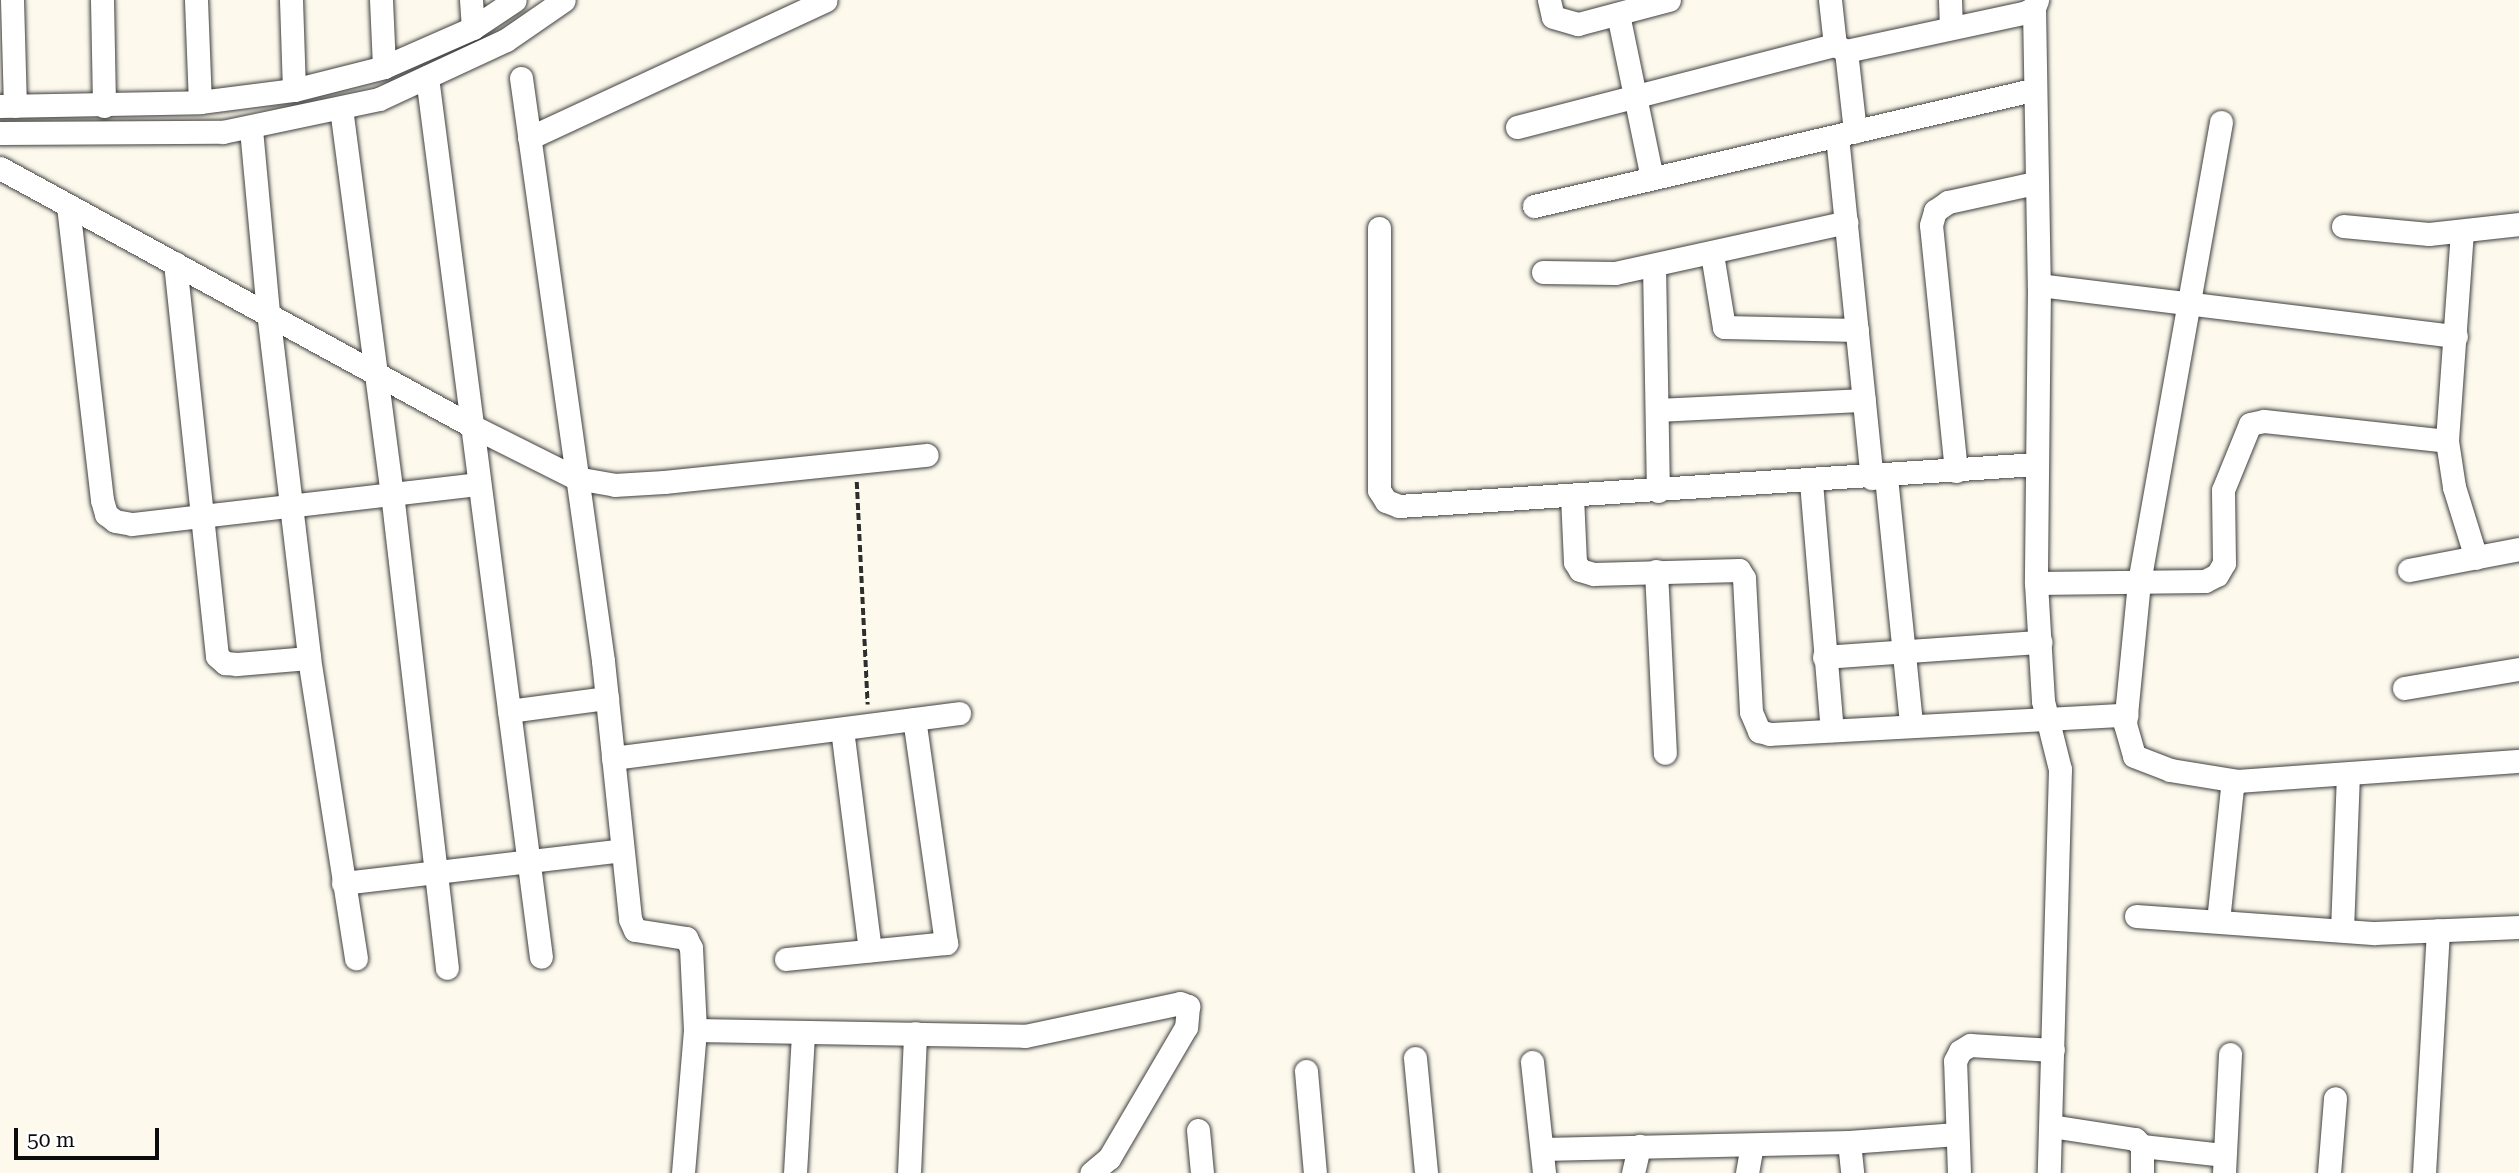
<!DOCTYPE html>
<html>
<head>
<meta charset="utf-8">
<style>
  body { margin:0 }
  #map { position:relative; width:2519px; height:1173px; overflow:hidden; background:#fdfaed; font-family:"Roboto Serif",serif }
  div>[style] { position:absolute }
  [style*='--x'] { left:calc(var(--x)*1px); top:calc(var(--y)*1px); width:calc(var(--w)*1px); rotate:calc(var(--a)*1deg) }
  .path>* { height:3.5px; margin-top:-1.75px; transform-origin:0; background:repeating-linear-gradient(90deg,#2e2e2e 0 7px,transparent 0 10.5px) }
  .roads { filter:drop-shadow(0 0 2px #3f3f3f) drop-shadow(0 0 2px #3f3f3f) }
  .minor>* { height:23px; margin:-11.5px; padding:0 11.5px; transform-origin:11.5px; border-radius:11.5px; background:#fff }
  span { translate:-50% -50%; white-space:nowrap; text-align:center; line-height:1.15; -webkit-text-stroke:7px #fff; paint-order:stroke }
  .scale { position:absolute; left:14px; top:1128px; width:145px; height:32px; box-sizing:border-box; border:4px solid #0c0c0c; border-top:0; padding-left:9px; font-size:21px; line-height:24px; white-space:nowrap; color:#0c0c0c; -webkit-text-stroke:5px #fff; paint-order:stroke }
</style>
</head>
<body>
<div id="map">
  <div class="path">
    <i style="--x:857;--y:482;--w:223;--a:87.2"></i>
  </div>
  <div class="roads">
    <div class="minor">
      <i style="--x:12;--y:0;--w:106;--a:88.4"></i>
      <i style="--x:102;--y:0;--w:106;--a:88.9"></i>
      <i style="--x:196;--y:0;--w:102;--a:87.8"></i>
      <i style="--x:291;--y:0;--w:90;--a:88.1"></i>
      <i style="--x:381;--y:0;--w:67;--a:87.4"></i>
      <i style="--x:471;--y:0;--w:28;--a:86"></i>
      <i style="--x:1549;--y:0;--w:17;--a:77"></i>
      <i style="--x:1553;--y:17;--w:26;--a:16"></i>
      <i style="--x:1578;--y:24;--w:94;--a:-14.8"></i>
      <i style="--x:1830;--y:0;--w:45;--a:83.7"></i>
      <i style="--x:1835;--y:45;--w:13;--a:29"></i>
      <i style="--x:1846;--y:51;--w:182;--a:-12.1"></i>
      <i style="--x:2024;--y:13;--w:11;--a:-27"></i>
      <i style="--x:2034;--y:8;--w:9;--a:-69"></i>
      <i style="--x:1950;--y:0;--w:27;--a:88"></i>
      <i style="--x:2034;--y:8;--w:277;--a:89"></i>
      <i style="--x:2039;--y:285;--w:298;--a:90.6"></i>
      <i style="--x:2036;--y:583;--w:118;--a:86.6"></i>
      <i style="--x:2043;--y:701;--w:70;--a:76"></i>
      <i style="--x:2060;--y:769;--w:404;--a:91.6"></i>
      <i style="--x:1618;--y:14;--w:167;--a:78.3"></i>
      <i style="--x:1846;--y:51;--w:81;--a:83.6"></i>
      <i style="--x:427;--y:77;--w:887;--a:82.62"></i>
      <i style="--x:521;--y:78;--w:589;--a:81.99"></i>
      <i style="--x:603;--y:661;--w:259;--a:84"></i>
      <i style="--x:630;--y:919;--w:12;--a:66"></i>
      <i style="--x:635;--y:930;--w:52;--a:8.9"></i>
      <i style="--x:686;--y:938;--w:11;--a:63"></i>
      <i style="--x:691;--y:948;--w:82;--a:87.2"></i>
      <i style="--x:695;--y:1030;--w:144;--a:94.8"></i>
      <i style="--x:0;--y:106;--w:200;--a:-1.1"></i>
      <i style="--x:200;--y:102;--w:95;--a:-7.3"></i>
      <i style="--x:294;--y:90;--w:93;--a:-14.3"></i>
      <i style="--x:384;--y:67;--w:97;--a:-23.7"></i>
      <i style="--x:473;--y:28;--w:50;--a:-33.7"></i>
      <i style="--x:341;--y:108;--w:388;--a:82.5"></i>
      <i style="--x:392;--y:493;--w:478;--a:83.4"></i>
      <i style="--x:2221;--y:122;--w:467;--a:100.1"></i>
      <i style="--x:2139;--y:582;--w:143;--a:95.6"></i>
      <i style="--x:2125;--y:724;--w:33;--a:74"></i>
      <i style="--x:2134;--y:756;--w:39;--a:21"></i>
      <i style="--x:2170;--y:770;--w:69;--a:9.2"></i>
      <i style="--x:1517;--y:127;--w:328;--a:-14.5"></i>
      <i style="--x:251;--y:129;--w:184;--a:84.7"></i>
      <i style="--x:268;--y:312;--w:348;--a:83.2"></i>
      <i style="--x:309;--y:658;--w:304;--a:81.1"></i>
      <i style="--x:0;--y:133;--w:223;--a:-0.3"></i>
      <i style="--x:223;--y:132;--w:159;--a:-11.9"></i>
      <i style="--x:379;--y:99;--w:140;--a:-24.9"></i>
      <i style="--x:506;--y:40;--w:70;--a:-34.6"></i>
      <i style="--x:1837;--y:136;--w:344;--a:84.2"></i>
      <i style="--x:529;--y:138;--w:327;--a:-24.9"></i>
      <i style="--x:0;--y:168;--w:538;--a:28.66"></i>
      <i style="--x:472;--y:426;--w:116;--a:26.6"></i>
      <i style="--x:576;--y:478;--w:39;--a:10"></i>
      <i style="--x:614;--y:485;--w:50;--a:-3.4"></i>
      <i style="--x:664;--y:482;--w:264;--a:-5.9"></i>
      <i style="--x:68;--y:206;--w:296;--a:83.4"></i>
      <i style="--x:102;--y:500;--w:15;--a:74"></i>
      <i style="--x:106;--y:514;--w:11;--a:38"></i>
      <i style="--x:115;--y:521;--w:17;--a:10"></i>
      <i style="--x:132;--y:524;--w:349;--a:-6.6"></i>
      <i style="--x:1534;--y:206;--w:511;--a:-13.11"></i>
      <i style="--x:2343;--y:226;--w:86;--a:5.3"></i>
      <i style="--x:2429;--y:234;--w:91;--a:-6.3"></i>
      <i style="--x:1379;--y:228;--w:262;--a:90"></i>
      <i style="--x:1379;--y:490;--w:13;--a:58"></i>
      <i style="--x:1386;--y:501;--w:14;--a:21"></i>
      <i style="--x:1399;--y:506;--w:638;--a:-3.77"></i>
      <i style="--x:2462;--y:231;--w:211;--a:94.1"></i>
      <i style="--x:2447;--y:441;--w:47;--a:81.3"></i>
      <i style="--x:2454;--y:487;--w:74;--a:72.8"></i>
      <i style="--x:1712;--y:254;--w:74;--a:80.7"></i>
      <i style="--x:1724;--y:327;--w:133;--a:1.3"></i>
      <i style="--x:175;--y:263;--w:395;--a:83.9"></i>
      <i style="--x:217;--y:656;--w:11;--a:41"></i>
      <i style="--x:225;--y:663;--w:12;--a:5"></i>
      <i style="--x:237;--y:664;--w:72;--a:-4.8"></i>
      <i style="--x:1654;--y:265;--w:226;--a:89"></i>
      <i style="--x:1543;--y:272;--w:72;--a:0.8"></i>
      <i style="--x:1615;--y:273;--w:237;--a:-12.4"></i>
      <i style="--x:2039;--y:285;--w:420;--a:7"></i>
      <i style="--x:1658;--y:410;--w:206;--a:-2.8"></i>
      <i style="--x:1956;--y:471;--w:247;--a:-95.8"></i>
      <i style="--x:1931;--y:225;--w:15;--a:-74"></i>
      <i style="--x:1935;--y:211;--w:16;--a:-35"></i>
      <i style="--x:1948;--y:202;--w:89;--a:-12.3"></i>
      <i style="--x:1886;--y:477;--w:249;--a:84.2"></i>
      <i style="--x:1811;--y:482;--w:249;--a:85.2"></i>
      <i style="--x:1572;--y:496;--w:66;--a:87.4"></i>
      <i style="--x:1575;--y:562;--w:9;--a:58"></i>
      <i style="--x:1580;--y:570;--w:14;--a:17"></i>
      <i style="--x:1593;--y:574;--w:146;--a:-1.6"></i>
      <i style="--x:1739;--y:570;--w:9;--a:58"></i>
      <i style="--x:1744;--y:578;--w:134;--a:87"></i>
      <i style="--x:1751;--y:712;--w:21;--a:67"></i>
      <i style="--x:1759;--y:731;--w:11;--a:15"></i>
      <i style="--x:1770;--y:734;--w:357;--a:-3.1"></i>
      <i style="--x:2409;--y:570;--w:112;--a:-10.8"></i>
      <i style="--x:1656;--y:571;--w:182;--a:87.2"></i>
      <i style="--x:2036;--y:583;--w:169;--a:-0.7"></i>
      <i style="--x:2205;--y:581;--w:13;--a:-27"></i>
      <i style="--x:2217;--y:575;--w:14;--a:-60"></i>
      <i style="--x:2224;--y:563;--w:73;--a:-90.8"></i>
      <i style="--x:2223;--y:490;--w:71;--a:-67.8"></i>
      <i style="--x:2250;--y:424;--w:14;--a:-12"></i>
      <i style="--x:2264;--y:421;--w:184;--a:6.2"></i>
      <i style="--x:1824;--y:657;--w:217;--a:-4"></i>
      <i style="--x:2404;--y:688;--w:117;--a:-9.4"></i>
      <i style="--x:509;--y:711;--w:99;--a:-7.6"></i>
      <i style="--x:842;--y:729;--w:223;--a:82.8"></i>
      <i style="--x:613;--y:758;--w:349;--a:-7.4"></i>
      <i style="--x:343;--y:883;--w:281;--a:-6.7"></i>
      <i style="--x:2136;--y:916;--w:240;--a:4.1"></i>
      <i style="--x:2375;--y:933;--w:144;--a:-2.4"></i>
      <i style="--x:2218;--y:921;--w:135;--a:-84"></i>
      <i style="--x:2232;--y:787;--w:8;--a:-45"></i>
      <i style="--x:2238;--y:781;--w:282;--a:-4.1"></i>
      <i style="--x:2342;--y:930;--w:153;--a:-87.8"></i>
      <i style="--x:786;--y:959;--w:161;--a:-5.7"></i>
      <i style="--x:946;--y:943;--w:226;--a:-98.1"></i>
      <i style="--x:695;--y:1030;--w:330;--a:1"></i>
      <i style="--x:1025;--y:1036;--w:158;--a:-12"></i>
      <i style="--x:1180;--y:1003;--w:9;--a:21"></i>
      <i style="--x:1188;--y:1006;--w:21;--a:95"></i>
      <i style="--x:1186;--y:1027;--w:152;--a:120.4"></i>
      <i style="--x:1109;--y:1158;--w:23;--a:140"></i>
      <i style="--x:1415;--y:1058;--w:116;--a:84.5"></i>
      <i style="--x:1532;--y:1062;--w:112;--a:83.8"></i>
      <i style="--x:1306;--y:1071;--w:102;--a:85"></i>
      <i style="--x:2051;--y:1126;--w:85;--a:8.8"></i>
      <i style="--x:2135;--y:1139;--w:10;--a:45"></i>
      <i style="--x:2142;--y:1146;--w:27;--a:90"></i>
      <i style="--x:1198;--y:1130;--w:43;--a:84.7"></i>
      <i style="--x:1849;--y:1142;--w:31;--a:84"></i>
      <i style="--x:2142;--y:1146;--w:81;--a:6.3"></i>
      <i style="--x:1542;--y:1149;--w:307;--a:-1.3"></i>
      <i style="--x:1849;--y:1142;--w:108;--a:-4.2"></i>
      <i style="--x:795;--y:1173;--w:140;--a:-86.7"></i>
      <i style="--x:909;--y:1173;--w:140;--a:-87.5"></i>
      <i style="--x:1633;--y:1173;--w:28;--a:-77"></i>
      <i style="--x:1747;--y:1173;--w:28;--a:-80"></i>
      <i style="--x:1959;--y:1173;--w:112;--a:-92"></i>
      <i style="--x:1955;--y:1061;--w:11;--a:-63"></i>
      <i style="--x:1960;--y:1051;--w:12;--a:-31"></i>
      <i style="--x:1970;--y:1045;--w:83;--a:3.4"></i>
      <i style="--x:2224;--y:1173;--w:119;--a:-87.1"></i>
      <i style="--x:2329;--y:1173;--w:75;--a:-85.4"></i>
      <i style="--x:2424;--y:1173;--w:243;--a:-86.7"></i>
    </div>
  </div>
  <div class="scale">50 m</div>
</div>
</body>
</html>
